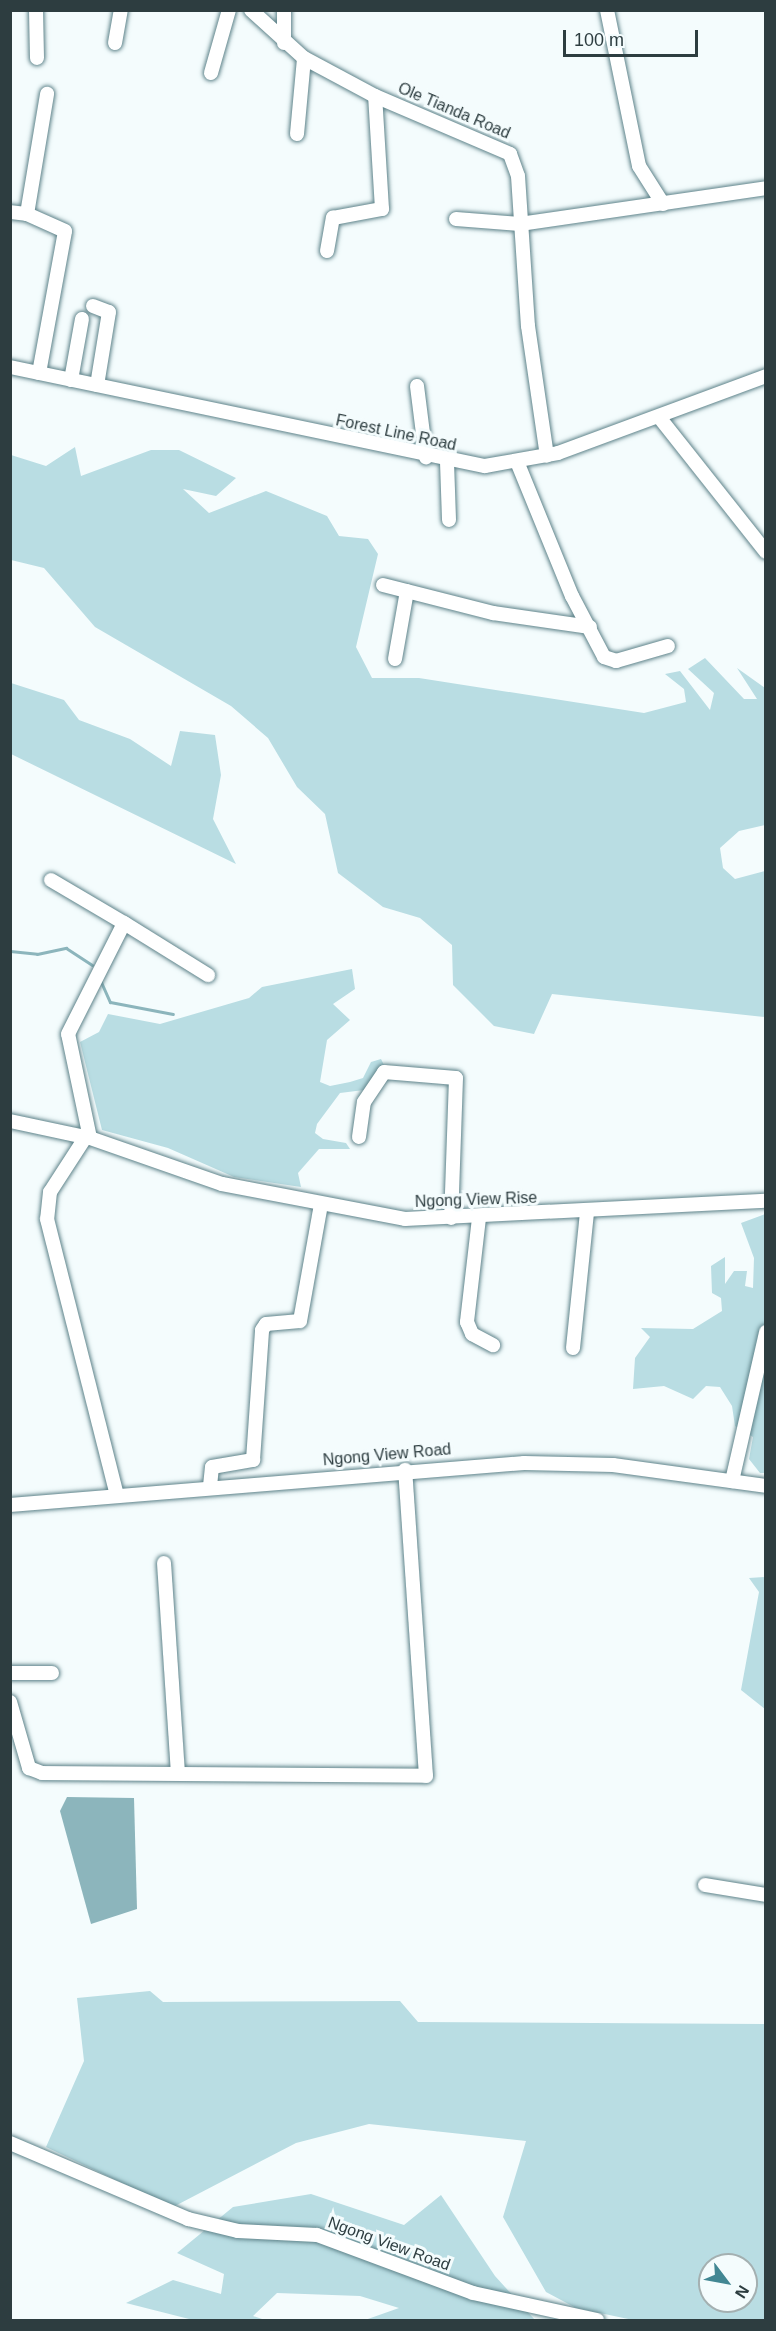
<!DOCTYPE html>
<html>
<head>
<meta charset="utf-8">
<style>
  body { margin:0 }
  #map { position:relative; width:776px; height:2331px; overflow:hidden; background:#f4fcfd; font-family:Arial,sans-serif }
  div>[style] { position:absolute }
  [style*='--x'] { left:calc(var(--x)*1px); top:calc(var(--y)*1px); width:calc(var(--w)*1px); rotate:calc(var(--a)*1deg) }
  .green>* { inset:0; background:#b9dde3 }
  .water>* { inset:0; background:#8cb5bc }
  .stream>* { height:3px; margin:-1.5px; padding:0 1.5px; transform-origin:1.5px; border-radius:1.5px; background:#8cb5bc }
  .roads { filter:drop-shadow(0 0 2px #5e838a) drop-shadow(0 0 2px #5e838a) }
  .minor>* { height:14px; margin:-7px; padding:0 7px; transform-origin:7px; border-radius:7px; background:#fff }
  span { translate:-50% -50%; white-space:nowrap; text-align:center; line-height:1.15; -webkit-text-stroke:6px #f4fcfd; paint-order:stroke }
  .street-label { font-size:16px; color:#2d3d40 }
  .frame { position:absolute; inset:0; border:12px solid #2d3d40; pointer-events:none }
  .north { position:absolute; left:698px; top:2253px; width:60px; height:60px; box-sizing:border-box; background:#f4fcfd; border:2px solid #a4b0b1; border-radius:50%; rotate:122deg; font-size:16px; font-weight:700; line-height:24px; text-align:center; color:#2d3d40 }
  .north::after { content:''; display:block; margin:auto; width:21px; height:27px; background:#428793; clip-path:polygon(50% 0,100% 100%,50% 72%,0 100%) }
  .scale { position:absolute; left:563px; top:30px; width:135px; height:27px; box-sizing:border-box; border:3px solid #2d3d40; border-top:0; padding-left:8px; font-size:18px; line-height:21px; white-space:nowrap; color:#2d3d40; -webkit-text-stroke:4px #f4fcfd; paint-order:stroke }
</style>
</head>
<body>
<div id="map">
  <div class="green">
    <i style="clip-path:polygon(75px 447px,81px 476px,151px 450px,179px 450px,236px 478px,216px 496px,183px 489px,209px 513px,266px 491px,327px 516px,339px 536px,368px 539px,378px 554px,356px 647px,372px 678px,419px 678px,644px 713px,686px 702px,684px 689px,665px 674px,680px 671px,710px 710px,714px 693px,688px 669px,705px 658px,744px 699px,757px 699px,737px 668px,765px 688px,765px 825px,739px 831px,720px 848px,723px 868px,735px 879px,765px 871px,765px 1017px,552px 994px,534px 1034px,494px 1026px,453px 985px,452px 945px,420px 918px,383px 907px,338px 873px,325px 814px,297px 787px,268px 738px,231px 706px,95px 627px,44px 568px,11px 560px,11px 455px,46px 466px)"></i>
    <i style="clip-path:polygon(11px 683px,64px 700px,79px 720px,130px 739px,171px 766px,180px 731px,215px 735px,221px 775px,213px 819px,236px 864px,11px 754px)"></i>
    <i style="clip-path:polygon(352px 969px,355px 989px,333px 1004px,350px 1020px,327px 1040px,320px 1082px,330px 1086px,350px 1082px,363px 1078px,371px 1062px,381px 1059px,384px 1065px,364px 1090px,340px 1093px,317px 1124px,315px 1133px,323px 1139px,346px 1143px,350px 1149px,319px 1149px,298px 1173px,301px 1187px,234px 1177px,168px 1148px,102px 1130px,80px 1042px,99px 1032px,108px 1014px,160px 1024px,249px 998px,262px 987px)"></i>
    <i style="clip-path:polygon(765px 1214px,765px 1473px,760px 1473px,749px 1459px,753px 1437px,735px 1426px,732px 1406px,720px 1387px,706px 1386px,693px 1399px,664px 1386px,633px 1389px,635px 1358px,650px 1337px,641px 1328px,693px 1329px,722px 1311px,721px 1298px,712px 1293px,711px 1266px,725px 1257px,725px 1284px,734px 1271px,747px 1271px,745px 1286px,753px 1288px,754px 1258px,741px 1223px)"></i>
    <i style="clip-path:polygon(765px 1577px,765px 1709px,741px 1690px,759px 1592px,749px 1578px)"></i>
    <i style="clip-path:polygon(evenodd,150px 1991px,163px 2002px,400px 2001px,418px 2022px,765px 2024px,765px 2320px,633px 2320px,576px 2308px,546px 2292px,503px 2217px,526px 2141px,369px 2124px,296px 2143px,173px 2207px,46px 2147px,84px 2061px,77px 1998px,150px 1991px,710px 2265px,746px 2265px,746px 2301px,710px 2301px,710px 2265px)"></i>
    <i style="clip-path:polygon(311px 2194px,404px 2225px,441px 2195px,495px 2276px,535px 2320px,365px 2320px,399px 2308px,360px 2296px,277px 2293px,253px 2316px,265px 2320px,193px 2320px,126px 2303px,173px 2280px,221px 2294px,224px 2274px,177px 2253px,233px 2207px)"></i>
  </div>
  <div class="water">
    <i style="clip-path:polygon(67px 1797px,134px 1798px,137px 1909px,91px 1924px,60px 1811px)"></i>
  </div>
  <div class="stream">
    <i style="--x:10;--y:951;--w:27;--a:6"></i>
    <i style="--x:37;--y:954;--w:30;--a:-12"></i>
    <i style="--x:66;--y:948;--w:31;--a:33"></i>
    <i style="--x:101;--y:982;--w:22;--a:66"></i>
    <i style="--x:110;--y:1002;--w:64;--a:10.8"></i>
  </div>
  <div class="roads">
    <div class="minor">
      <i style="--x:36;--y:10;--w:48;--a:88.8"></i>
      <i style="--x:251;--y:10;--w:72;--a:42.2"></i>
      <i style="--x:304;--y:58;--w:81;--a:28.2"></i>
      <i style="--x:375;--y:96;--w:147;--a:23.2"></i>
      <i style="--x:510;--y:154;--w:23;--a:70"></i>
      <i style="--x:518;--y:176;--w:150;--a:86.2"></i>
      <i style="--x:528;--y:326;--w:131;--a:81.7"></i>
      <i style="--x:284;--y:10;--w:33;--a:90"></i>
      <i style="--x:607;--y:10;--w:159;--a:78.4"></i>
      <i style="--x:639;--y:166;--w:45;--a:57.7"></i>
      <i style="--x:115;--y:43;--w:34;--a:-80"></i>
      <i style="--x:211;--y:73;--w:66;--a:-74.1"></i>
      <i style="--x:297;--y:134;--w:76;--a:-84.7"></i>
      <i style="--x:10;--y:212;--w:17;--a:7"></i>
      <i style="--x:456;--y:219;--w:64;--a:4.5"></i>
      <i style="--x:520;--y:224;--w:249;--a:-8.3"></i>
      <i style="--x:327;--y:251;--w:34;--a:-80"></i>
      <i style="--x:333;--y:218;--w:50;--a:-10.4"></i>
      <i style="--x:382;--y:209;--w:113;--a:-93.5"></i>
      <i style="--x:93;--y:306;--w:17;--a:21"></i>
      <i style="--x:109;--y:312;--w:74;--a:99.3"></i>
      <i style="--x:10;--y:367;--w:485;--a:11.8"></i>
      <i style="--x:485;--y:466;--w:74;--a:-10.1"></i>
      <i style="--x:558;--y:453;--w:222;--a:-20.3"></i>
      <i style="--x:39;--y:373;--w:144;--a:-79.6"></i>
      <i style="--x:65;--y:231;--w:42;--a:-155.9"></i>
      <i style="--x:27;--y:214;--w:122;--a:-80.5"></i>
      <i style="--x:71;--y:380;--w:62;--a:-79.8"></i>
      <i style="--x:417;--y:386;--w:72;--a:82.8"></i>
      <i style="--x:659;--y:417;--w:172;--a:51.6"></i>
      <i style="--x:447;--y:462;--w:58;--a:88"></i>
      <i style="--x:518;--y:464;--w:143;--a:67.8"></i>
      <i style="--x:572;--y:596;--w:69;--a:62.3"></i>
      <i style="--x:604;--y:657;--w:13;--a:18"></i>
      <i style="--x:616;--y:661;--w:54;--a:-16.1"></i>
      <i style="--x:383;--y:585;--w:114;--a:14.3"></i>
      <i style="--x:493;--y:613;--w:98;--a:8.2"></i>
      <i style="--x:395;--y:659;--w:69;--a:-80"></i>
      <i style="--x:51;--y:880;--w:85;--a:30.5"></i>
      <i style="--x:10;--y:1121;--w:82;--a:12"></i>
      <i style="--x:90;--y:1138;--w:140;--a:19.2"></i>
      <i style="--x:222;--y:1184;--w:186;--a:10.8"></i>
      <i style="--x:405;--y:1219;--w:361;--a:-2.9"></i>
      <i style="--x:359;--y:1137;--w:35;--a:-82"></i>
      <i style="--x:364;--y:1102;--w:36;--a:-56"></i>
      <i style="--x:384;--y:1072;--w:72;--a:4.8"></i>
      <i style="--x:456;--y:1078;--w:140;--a:92"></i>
      <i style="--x:85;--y:1138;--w:64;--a:122.9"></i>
      <i style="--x:50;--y:1192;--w:27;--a:96"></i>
      <i style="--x:47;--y:1219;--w:285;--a:75.8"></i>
      <i style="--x:90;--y:1138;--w:106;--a:-101.9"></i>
      <i style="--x:68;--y:1034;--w:124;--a:-63.2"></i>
      <i style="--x:124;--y:923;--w:99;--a:31.8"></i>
      <i style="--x:479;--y:1218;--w:105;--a:96.6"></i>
      <i style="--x:467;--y:1322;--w:13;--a:67"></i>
      <i style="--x:472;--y:1334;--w:24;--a:28"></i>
      <i style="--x:573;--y:1348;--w:137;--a:-84.1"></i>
      <i style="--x:732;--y:1481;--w:153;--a:-77.1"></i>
      <i style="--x:210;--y:1486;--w:19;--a:-84"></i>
      <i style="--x:212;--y:1467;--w:42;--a:-9.7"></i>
      <i style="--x:253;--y:1460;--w:130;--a:-86"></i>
      <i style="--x:262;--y:1330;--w:7;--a:-56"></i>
      <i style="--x:266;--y:1324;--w:34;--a:-5"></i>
      <i style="--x:300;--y:1321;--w:119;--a:-79.8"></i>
      <i style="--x:10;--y:1505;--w:516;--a:-4.67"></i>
      <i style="--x:524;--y:1463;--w:89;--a:1.3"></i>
      <i style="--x:613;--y:1465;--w:154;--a:7.8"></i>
      <i style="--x:164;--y:1563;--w:210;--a:86.2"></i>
      <i style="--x:10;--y:1673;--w:42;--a:0"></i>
      <i style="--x:10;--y:1702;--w:69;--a:73.9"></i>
      <i style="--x:29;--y:1768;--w:14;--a:21"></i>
      <i style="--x:42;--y:1773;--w:384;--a:0.4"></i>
      <i style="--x:426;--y:1776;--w:307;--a:-93.9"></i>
      <i style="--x:705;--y:1885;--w:62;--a:9.3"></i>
      <i style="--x:10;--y:2143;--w:194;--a:23.1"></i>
      <i style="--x:188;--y:2219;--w:51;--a:13.5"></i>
      <i style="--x:238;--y:2231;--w:79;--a:2.9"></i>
      <i style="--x:317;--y:2235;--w:166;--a:20.4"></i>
      <i style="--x:473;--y:2293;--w:127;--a:12.3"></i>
    </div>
  </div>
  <div class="street-label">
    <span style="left:454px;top:111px;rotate:23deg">Ole Tianda Road</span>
    <span style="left:396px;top:433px;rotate:12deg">Forest Line Road</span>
    <span style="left:476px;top:1200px;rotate:-2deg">Ngong View Rise</span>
    <span style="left:387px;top:1455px;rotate:-5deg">Ngong View Road</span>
    <span style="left:389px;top:2244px;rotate:20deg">Ngong View Road</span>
  </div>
  <div class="frame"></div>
  <div class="north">N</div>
  <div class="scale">100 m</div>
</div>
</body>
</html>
